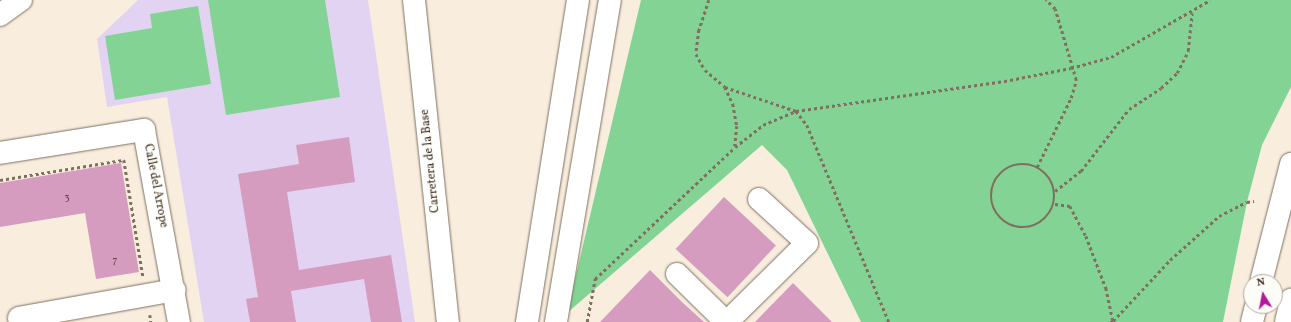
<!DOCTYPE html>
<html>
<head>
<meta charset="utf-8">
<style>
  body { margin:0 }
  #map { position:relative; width:1291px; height:322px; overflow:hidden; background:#f9eedd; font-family:Vollkorn,serif }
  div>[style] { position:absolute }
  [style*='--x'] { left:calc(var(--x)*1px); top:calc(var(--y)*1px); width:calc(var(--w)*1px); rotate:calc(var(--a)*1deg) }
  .built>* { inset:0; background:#e3d3f2 }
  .green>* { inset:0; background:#83d494 }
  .building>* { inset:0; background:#d69cc0; transform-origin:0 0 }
  .path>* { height:2.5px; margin-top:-1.25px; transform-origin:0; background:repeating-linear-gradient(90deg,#7e6f61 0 3px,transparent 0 6px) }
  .path>.ring { margin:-1.25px; padding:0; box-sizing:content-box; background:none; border:2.5px solid #7e6f61; border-radius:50% }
  .roads { filter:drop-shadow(0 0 1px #7e6f61) drop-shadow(0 0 1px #7e6f61) }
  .minor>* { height:22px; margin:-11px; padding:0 11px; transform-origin:11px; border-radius:11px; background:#fff }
  .major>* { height:22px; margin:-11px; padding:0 11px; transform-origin:11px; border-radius:11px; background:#fff }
  .highway>* { height:22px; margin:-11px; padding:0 11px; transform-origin:11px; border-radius:11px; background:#fff }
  span { translate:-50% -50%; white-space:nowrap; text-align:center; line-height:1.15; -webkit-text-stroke:3px #fdfcf7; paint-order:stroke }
  .number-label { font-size:10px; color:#624646 }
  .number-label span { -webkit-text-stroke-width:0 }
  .street-label { font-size:12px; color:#3b2a1e }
  .north { position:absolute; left:1243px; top:274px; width:40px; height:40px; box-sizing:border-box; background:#fdfcf7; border:1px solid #afa8a0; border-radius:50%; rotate:350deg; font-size:11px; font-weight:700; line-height:16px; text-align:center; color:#3b2a1e }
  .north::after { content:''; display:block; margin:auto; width:14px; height:18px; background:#b5179e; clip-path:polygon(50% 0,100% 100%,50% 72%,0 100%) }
</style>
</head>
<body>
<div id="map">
  <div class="built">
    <i style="clip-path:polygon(138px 0,368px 0,415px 322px,204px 322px,167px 97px,107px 107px,97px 39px)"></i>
  </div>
  <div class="green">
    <i style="clip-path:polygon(208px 0,325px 0,340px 97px,226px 115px)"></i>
    <i style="clip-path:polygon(641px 0,1291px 0,1291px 87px,1262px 145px,1247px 202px,1223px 322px,861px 322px,787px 170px,762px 145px,567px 313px)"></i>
    <i style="clip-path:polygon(198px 6px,211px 84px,115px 100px,105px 36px,152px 28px,150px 14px)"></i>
  </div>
  <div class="building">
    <i style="clip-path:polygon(349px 137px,355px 182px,287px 192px,299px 270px,391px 255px,402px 322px,371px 322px,364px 279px,291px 291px,296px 322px,250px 322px,246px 299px,258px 297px,238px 174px,299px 164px,296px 145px)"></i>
    <i style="clip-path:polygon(121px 163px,139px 272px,96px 279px,85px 213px,0 227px,0 183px)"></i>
    <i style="left:724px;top:197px;width:71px;height:71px;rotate:43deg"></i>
    <i style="clip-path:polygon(650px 270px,682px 302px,704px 322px,600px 322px)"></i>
    <i style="clip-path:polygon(793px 283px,832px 322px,755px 322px)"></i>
  </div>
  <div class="path">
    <i style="--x:709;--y:0;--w:32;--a:108"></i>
    <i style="--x:699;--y:30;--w:24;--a:97"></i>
    <i style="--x:696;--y:54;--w:18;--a:61"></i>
    <i style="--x:705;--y:70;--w:26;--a:40"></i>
    <i style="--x:725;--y:87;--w:19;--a:65"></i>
    <i style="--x:733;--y:104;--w:22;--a:80"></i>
    <i style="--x:737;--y:126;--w:20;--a:96"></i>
    <i style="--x:725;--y:87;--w:75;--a:18.7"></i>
    <i style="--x:796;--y:111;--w:18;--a:52"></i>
    <i style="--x:807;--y:125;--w:213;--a:67.4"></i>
    <i class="ring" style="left:991px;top:164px;width:61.5px;height:61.5px"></i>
    <i style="--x:1037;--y:167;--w:77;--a:-63.8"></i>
    <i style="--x:1071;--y:98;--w:19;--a:-74"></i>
    <i style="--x:1076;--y:80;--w:74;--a:-106.5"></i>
    <i style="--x:1055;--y:9;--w:13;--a:-135"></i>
    <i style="--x:0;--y:180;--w:126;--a:-9.2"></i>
    <i style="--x:124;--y:160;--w:118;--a:80.7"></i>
    <i style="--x:1055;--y:191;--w:33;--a:-38"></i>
    <i style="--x:1081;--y:171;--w:78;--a:-52.3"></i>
    <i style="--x:1129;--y:109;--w:38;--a:-33"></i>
    <i style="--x:1161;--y:88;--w:22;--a:-43"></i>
    <i style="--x:1177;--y:73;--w:25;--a:-63"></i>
    <i style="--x:1188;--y:51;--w:38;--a:-84"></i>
    <i style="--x:1055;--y:204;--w:15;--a:8"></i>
    <i style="--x:1070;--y:206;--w:34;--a:62"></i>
    <i style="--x:1086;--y:236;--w:56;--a:69"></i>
    <i style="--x:1106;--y:288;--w:35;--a:78"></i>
    <i style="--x:150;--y:315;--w:7;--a:82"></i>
    <i style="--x:1113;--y:321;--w:83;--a:-46.9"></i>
    <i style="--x:1170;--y:260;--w:66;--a:-41.9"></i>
    <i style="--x:1219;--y:216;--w:31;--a:-27"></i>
    <i style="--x:1247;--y:202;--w:7;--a:-8"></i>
    <i style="--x:587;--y:322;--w:44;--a:-79.5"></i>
    <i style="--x:595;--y:279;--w:192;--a:-43.3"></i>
    <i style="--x:735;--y:147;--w:36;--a:-38"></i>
    <i style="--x:763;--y:125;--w:36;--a:-23"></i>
    <i style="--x:796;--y:111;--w:216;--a:-8.2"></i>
    <i style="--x:1010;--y:80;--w:62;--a:-11.1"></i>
    <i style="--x:1071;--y:68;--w:41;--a:-15.4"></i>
    <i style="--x:1111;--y:57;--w:114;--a:-29.9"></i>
    <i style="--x:1110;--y:322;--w:5;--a:0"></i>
  </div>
  <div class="roads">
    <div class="minor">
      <i style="--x:414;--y:0;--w:324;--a:84"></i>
      <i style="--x:0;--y:153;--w:146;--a:-9.1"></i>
      <i style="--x:144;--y:130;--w:195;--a:79.7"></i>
      <i style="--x:677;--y:274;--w:69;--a:44.4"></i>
      <i style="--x:1261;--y:282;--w:122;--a:-75.7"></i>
      <i style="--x:19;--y:318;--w:158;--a:-10.2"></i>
      <i style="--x:727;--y:322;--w:112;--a:-44.6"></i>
      <i style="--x:807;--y:243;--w:65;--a:-137.5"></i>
      <i style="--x:1252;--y:322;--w:16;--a:-76"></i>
      <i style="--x:1286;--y:322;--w:23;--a:-77"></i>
    </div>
    <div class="major">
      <i style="--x:527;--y:322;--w:326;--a:-81"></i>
      <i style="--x:556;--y:322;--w:326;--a:-80.5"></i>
    </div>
    <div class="highway">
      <i style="--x:0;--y:15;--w:26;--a:-36"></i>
    </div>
  </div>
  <div class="number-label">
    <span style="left:67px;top:198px">3</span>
    <span style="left:115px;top:261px">7</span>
  </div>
  <div class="street-label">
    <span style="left:431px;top:161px;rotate:-96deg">Carretera de la Base</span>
    <span style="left:155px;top:186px;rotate:79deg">Calle del Arrope</span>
  </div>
  <div class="north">N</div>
</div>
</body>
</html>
